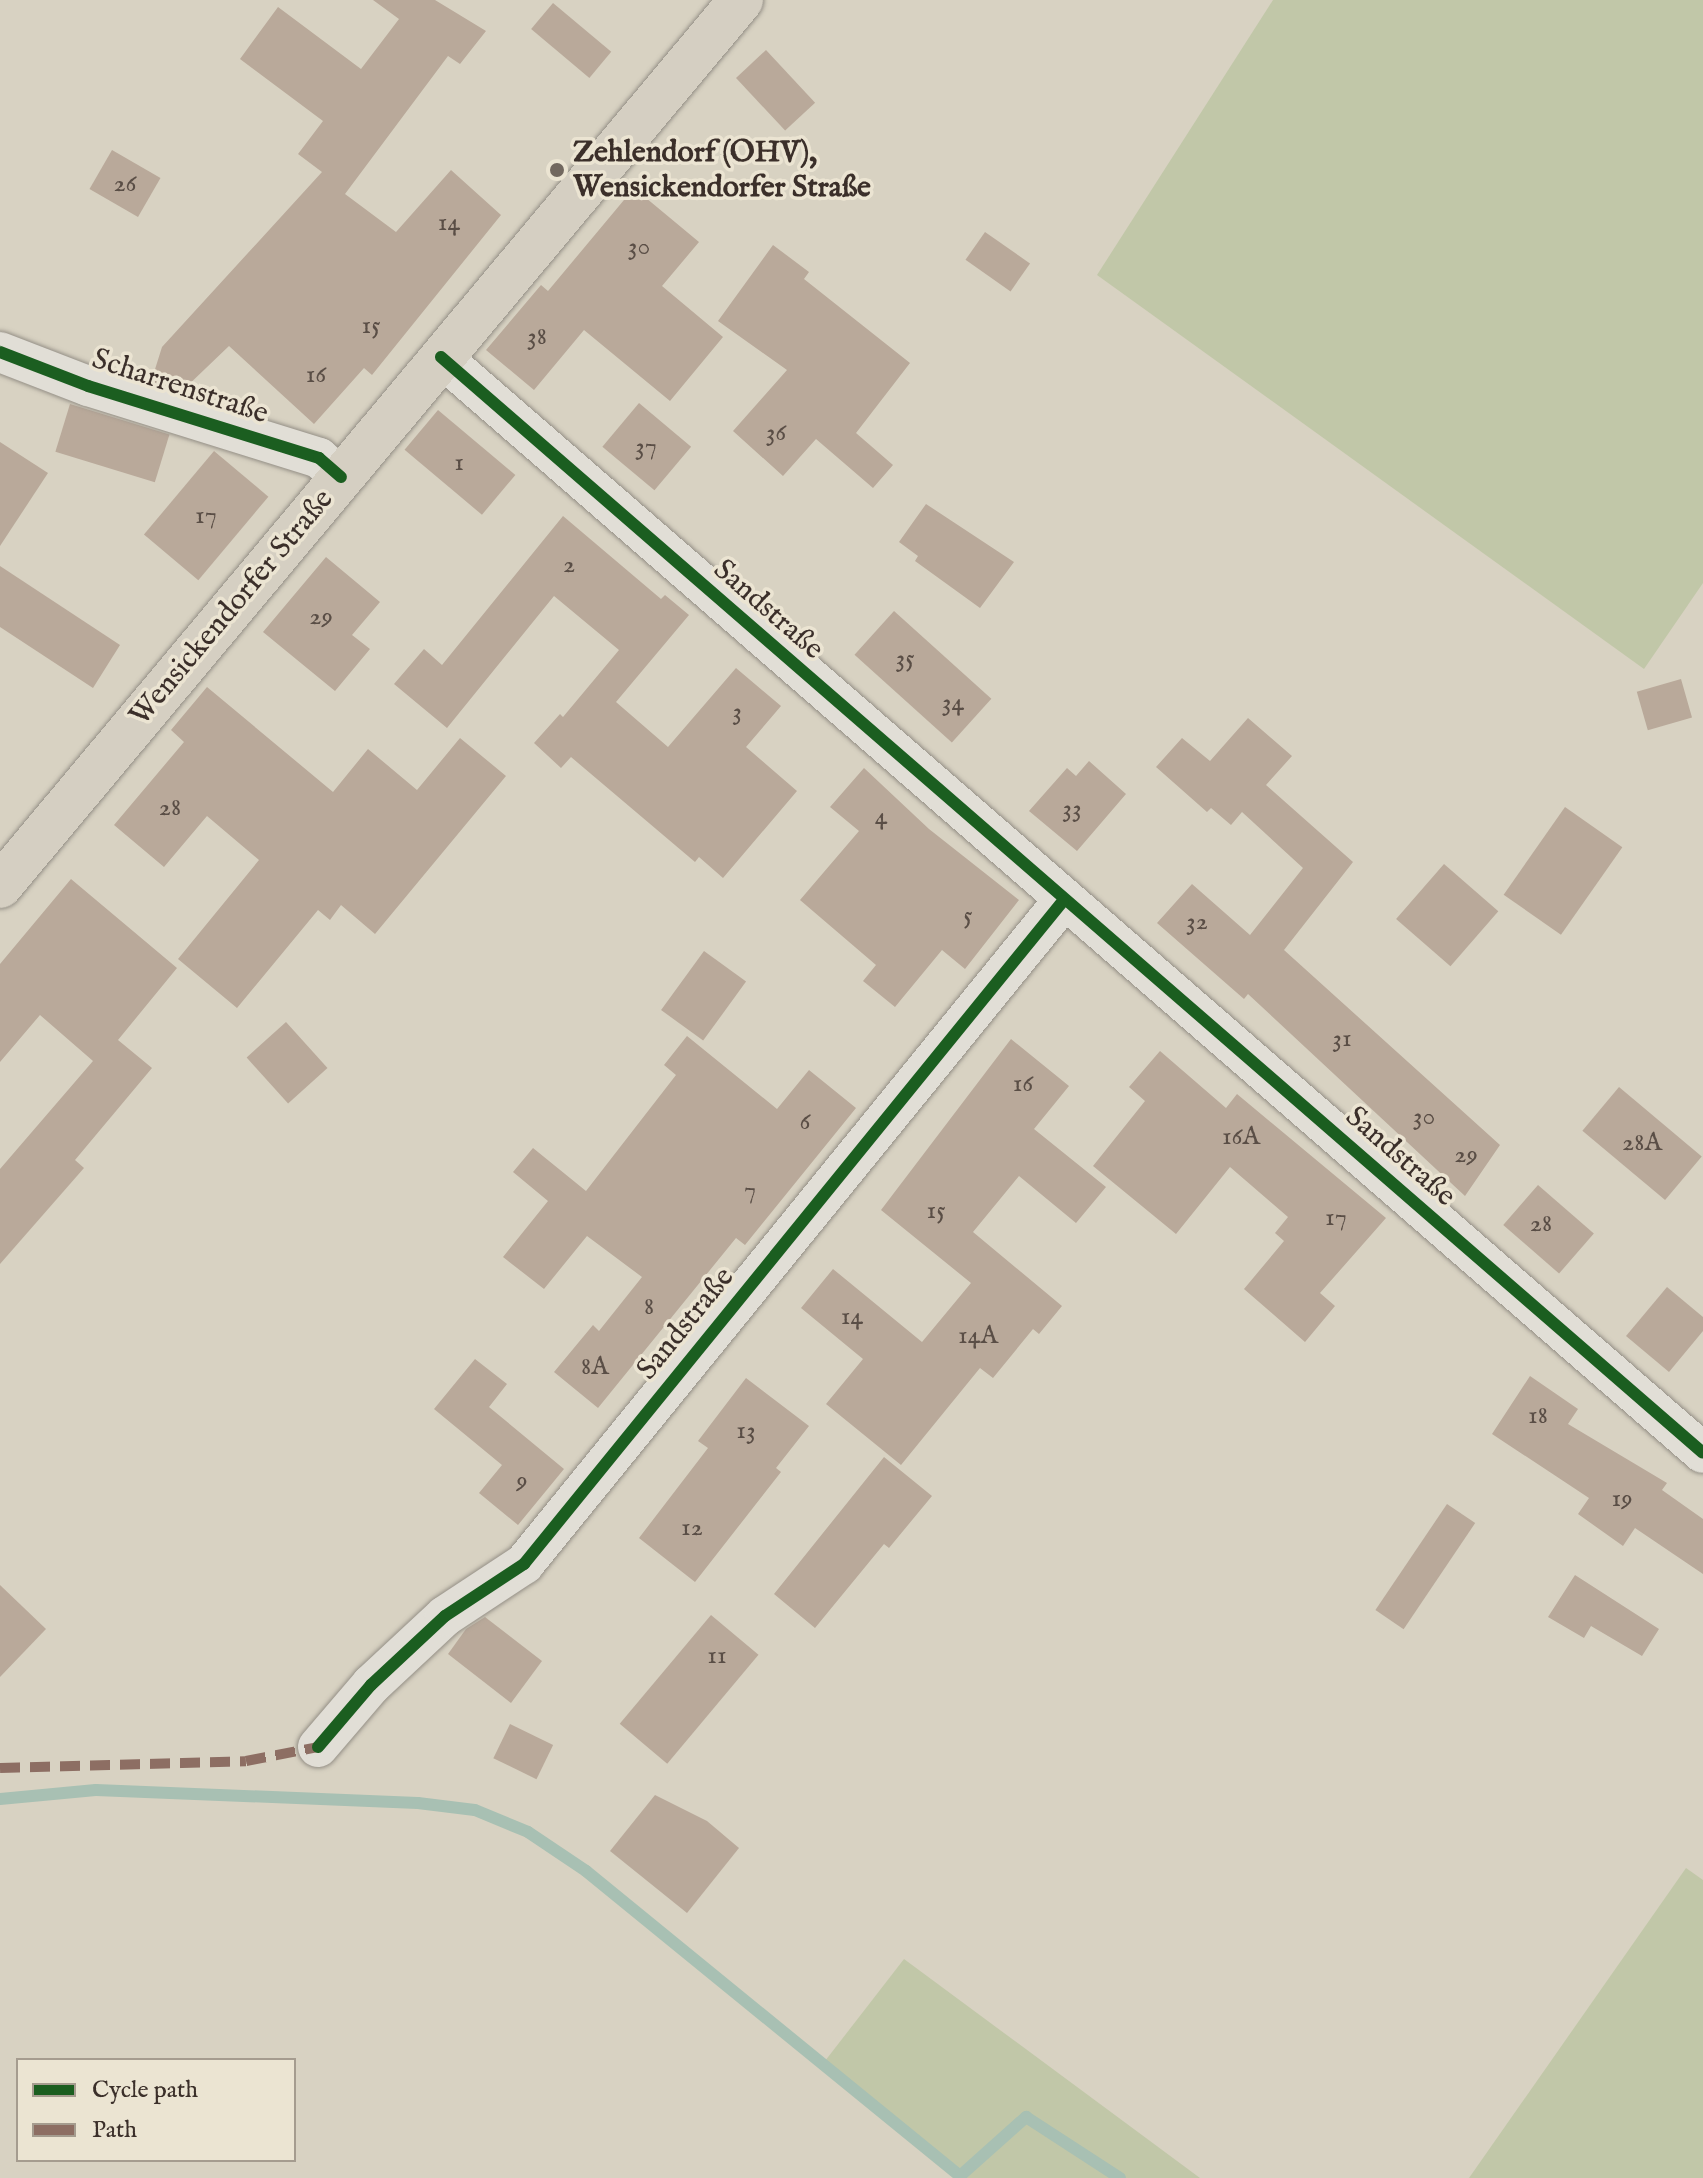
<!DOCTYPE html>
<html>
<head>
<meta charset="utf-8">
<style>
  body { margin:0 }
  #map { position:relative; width:1703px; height:2178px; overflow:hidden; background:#d8d2c2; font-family:"IM FELL English",serif }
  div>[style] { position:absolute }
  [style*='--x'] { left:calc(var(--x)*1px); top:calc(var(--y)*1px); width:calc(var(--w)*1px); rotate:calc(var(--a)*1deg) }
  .green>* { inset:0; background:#c1c7a8 }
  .stream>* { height:12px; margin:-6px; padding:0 6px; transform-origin:6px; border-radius:6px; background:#a8c0b3 }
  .building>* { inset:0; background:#b9a99a; transform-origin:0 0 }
  .roads { filter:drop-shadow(0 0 2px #948f86) drop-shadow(0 0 2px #948f86) }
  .minor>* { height:40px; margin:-20px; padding:0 20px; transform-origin:20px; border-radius:20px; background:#e1ded6 }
  .major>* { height:44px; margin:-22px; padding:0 22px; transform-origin:22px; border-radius:22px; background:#d5cfc2 }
  .quiet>* { height:10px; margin-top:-5px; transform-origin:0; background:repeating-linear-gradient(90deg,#8d6e63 0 20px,transparent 0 30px) }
  .cycleway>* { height:12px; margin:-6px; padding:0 6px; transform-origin:6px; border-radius:6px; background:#1b5e20 }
  .dots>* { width:22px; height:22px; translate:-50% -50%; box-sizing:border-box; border:4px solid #ebe4d2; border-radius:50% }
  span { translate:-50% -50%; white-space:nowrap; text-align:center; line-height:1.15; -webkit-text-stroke:7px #ebe4d2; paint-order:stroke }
  .number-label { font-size:26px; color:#5a4e46 }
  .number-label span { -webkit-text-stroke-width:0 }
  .poi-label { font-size:30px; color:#3b2f2a; font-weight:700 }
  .left { translate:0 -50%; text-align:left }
  .street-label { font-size:30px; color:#3b2f2a }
  .legend { position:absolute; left:16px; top:2058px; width:280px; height:104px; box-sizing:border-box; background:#ebe4d2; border:2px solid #a59c8f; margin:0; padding:10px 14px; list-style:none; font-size:24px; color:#3b2f2a }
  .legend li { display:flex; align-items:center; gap:16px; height:40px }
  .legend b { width:40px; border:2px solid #a59c8f }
</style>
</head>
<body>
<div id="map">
  <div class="green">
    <i style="clip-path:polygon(1273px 0,1703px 0,1703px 583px,1644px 669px,1097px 275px)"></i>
    <i style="clip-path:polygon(1686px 1868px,1703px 1880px,1703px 2178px,1469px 2178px)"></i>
    <i style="clip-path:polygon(904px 1959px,1200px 2178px,962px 2178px,825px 2061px)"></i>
  </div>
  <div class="stream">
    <i style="--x:0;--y:1799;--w:96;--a:-5.4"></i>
    <i style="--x:96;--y:1790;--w:322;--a:2.3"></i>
    <i style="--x:418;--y:1803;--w:57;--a:7"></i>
    <i style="--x:475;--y:1810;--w:57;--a:22.5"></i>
    <i style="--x:528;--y:1832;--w:70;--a:33.9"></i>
    <i style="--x:586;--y:1871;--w:483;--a:39.2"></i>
    <i style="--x:960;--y:2176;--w:89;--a:-41.8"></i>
    <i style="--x:1026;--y:2117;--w:112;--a:33"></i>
  </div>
  <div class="building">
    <i style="clip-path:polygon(373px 0,435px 0,486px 31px,460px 64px,448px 56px,345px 194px,396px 232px,451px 170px,501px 215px,372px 375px,364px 368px,314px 424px,229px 346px,182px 391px,151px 382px,162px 347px,322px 172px,298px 154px,323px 121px,240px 59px,278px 7px,361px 69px,399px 19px)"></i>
    <i style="left:553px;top:3px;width:76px;height:34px;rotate:40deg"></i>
    <i style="left:766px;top:50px;width:72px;height:41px;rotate:47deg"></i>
    <i style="left:112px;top:150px;width:56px;height:45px;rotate:30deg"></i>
    <i style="clip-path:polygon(634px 188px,699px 242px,662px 286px,723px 337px,670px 401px,584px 330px,534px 390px,486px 350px,541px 285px,548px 291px)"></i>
    <i style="left:985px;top:232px;width:55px;height:34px;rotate:35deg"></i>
    <i style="clip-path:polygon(773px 245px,809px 272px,804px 279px,910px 363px,856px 433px,893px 465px,873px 488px,816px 439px,783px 476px,733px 431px,787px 370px,718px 321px)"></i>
    <i style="left:639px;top:403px;width:68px;height:57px;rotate:40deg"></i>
    <i style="left:70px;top:404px;width:104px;height:50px;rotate:17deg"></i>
    <i style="left:438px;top:410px;width:101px;height:52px;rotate:40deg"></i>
    <i style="clip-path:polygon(0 442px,48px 473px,0 546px)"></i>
    <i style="left:214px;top:451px;width:71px;height:109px;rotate:40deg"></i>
    <i style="clip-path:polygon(926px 504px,1014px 562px,980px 608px,915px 561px,918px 556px,899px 542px)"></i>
    <i style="clip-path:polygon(563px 516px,661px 599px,665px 595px,689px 615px,616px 702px,668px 747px,736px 668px,781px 706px,746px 747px,797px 791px,723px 878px,699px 857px,695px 862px,571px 757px,561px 768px,534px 743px,560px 714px,563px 717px,619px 650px,554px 596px,447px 728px,394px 684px,424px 649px,442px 665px)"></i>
    <i style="clip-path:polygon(326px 557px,380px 602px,352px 635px,370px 649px,335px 691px,263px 632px)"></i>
    <i style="clip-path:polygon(0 566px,120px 645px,93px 688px,0 627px)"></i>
    <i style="left:894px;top:611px;width:131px;height:59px;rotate:42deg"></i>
    <i style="left:1681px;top:679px;width:40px;height:46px;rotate:74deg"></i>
    <i style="clip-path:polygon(207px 687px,333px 792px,368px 749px,417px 790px,460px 738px,506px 776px,375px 934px,341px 905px,330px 920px,318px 910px,237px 1008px,178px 959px,259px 860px,207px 816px,164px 867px,114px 825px,184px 742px,171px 730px)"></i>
    <i style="clip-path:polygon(1248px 718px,1292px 756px,1266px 785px,1353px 862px,1284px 950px,1500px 1145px,1465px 1196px,1248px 994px,1244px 999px,1157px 923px,1192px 884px,1250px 935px,1303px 868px,1242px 812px,1231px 825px,1211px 808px,1207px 812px,1156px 767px,1182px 738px,1210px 761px)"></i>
    <i style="clip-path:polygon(1089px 761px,1126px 794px,1077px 851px,1029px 811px,1067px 768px,1076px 776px)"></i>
    <i style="clip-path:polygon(864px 768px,929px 829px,1019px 900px,965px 969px,942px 950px,895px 1007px,863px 981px,876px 965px,800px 900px,859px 831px,830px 807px)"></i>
    <i style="left:1565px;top:807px;width:70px;height:107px;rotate:35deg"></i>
    <i style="left:1444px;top:864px;width:72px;height:73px;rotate:41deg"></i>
    <i style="clip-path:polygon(71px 879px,177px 968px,118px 1040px,152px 1068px,75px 1160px,84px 1168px,0 1264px,0 1169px,93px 1061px,40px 1015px,0 1062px,0 964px)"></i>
    <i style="left:704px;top:951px;width:52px;height:73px;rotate:36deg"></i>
    <i style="left:286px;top:1022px;width:62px;height:53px;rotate:48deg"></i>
    <i style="clip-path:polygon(687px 1036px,777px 1109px,809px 1070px,856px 1108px,745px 1245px,736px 1238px,598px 1408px,554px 1372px,593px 1325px,599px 1331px,642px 1277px,587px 1236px,544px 1289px,503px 1257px,548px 1201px,513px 1172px,533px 1148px,586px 1191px,676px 1075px,664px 1065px)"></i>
    <i style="clip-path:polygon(1011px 1039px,1069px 1086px,1034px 1129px,1106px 1187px,1076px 1223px,1019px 1176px,973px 1232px,1062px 1306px,1039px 1334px,1033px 1329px,993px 1378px,980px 1368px,901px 1465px,826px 1404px,863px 1359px,801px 1308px,833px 1269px,922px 1342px,971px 1283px,881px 1210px)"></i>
    <i style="clip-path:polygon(1160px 1051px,1226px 1108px,1237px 1094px,1386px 1218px,1320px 1293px,1335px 1306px,1305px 1342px,1244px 1289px,1284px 1241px,1275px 1233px,1288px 1217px,1230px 1167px,1176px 1234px,1093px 1166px,1145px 1101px,1129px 1087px)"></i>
    <i style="left:1619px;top:1087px;width:108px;height:57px;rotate:40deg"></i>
    <i style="left:1538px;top:1185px;width:74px;height:53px;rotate:41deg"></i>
    <i style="clip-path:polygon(1667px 1287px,1703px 1317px,1703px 1331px,1669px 1372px,1626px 1336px)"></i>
    <i style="clip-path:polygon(475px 1359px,507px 1384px,489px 1407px,564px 1469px,518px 1525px,479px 1493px,502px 1465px,434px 1409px)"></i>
    <i style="clip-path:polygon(1530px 1376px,1578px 1409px,1568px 1424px,1667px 1483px,1662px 1490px,1703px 1519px,1703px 1574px,1635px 1528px,1623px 1546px,1578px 1514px,1589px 1498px,1492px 1434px)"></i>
    <i style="clip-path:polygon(746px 1378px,809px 1426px,776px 1468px,781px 1472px,695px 1582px,639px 1538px,708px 1448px,698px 1441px)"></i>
    <i style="clip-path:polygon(884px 1457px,932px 1496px,889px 1548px,884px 1544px,815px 1628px,774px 1594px)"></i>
    <i style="left:1447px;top:1504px;width:34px;height:128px;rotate:34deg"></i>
    <i style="clip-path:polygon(1575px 1575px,1659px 1629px,1642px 1656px,1591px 1626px,1584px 1638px,1548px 1617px)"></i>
    <i style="clip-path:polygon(0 1585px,46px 1629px,0 1677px)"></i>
    <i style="left:711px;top:1615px;width:62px;height:142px;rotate:40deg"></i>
    <i style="clip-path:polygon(485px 1617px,542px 1661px,511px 1703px,448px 1654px,466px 1629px)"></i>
    <i style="left:510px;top:1724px;width:48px;height:38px;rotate:26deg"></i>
    <i style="clip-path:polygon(655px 1795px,707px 1821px,739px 1848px,687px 1913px,610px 1851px)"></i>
  </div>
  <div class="roads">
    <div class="minor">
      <i style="--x:0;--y:352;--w:94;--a:21.1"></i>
      <i style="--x:88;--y:386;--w:242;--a:17.3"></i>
      <i style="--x:319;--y:458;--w:29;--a:41"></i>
      <i style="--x:441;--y:357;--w:1671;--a:40.97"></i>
      <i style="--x:318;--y:1747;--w:82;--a:-49.5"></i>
      <i style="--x:371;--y:1685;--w:101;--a:-43"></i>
      <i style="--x:445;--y:1616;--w:95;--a:-33.4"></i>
      <i style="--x:524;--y:1564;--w:854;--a:-50.89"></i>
    </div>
    <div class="major">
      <i style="--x:0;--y:886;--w:1155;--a:-50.09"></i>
    </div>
  </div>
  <div class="quiet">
    <i style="--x:0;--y:1768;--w:246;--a:-1.6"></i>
    <i style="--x:246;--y:1761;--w:73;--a:-11"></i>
  </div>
  <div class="cycleway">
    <i style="--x:0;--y:352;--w:94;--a:21.1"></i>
    <i style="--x:88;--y:386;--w:242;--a:17.3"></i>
    <i style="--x:319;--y:458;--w:29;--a:41"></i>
    <i style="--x:441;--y:357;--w:1671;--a:40.97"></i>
    <i style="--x:318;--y:1747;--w:82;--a:-49.5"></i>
    <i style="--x:371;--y:1685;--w:101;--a:-43"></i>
    <i style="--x:445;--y:1616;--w:95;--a:-33.4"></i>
    <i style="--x:524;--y:1564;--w:854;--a:-50.89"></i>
  </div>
  <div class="dots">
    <i style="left:557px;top:170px;background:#72685f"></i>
  </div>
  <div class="number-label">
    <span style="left:125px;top:184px">26</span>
    <span style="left:449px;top:223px">14</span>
    <span style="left:639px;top:247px">30</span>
    <span style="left:371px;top:326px">15</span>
    <span style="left:537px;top:337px">38</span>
    <span style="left:316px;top:375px">16</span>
    <span style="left:776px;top:433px">36</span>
    <span style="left:646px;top:447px">37</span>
    <span style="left:459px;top:463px">1</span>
    <span style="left:206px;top:516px">17</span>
    <span style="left:569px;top:565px">2</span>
    <span style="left:321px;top:617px">29</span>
    <span style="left:905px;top:659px">35</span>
    <span style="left:953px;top:703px">34</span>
    <span style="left:737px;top:712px">3</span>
    <span style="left:170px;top:808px">28</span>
    <span style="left:1072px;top:809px">33</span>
    <span style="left:881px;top:817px">4</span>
    <span style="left:968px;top:916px">5</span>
    <span style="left:1197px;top:922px">32</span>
    <span style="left:1342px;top:1039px">31</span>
    <span style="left:1023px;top:1084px">16</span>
    <span style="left:1424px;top:1117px">30</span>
    <span style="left:805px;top:1122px">6</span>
    <span style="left:1241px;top:1137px">16A</span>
    <span style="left:1642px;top:1143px">28A</span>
    <span style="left:1466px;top:1155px">29</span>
    <span style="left:750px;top:1191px">7</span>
    <span style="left:936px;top:1211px">15</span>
    <span style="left:1336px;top:1218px">17</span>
    <span style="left:1541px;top:1224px">28</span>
    <span style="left:649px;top:1307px">8</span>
    <span style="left:852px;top:1317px">14</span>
    <span style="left:978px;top:1336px">14A</span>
    <span style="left:595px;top:1367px">8A</span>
    <span style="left:1538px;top:1416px">18</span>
    <span style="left:746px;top:1431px">13</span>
    <span style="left:522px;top:1481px">9</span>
    <span style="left:1622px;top:1499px">19</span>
    <span style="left:692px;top:1528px">12</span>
    <span style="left:717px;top:1656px">11</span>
  </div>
  <div class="poi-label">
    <span class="left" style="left:573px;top:170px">Zehlendorf (OHV),<br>Wensickendorfer Straße</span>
  </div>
  <div class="street-label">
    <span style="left:180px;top:387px;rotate:18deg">Scharrenstraße</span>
    <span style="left:232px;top:608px;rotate:-50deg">Wensickendorfer Straße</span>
    <span style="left:768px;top:610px;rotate:41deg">Sandstraße</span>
    <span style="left:1400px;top:1157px;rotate:41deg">Sandstraße</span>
    <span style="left:686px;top:1324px;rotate:-51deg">Sandstraße</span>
  </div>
  <ul class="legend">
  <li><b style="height:10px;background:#1b5e20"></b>Cycle path</li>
  <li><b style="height:10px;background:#8d6e63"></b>Path</li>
  </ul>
</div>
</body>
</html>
